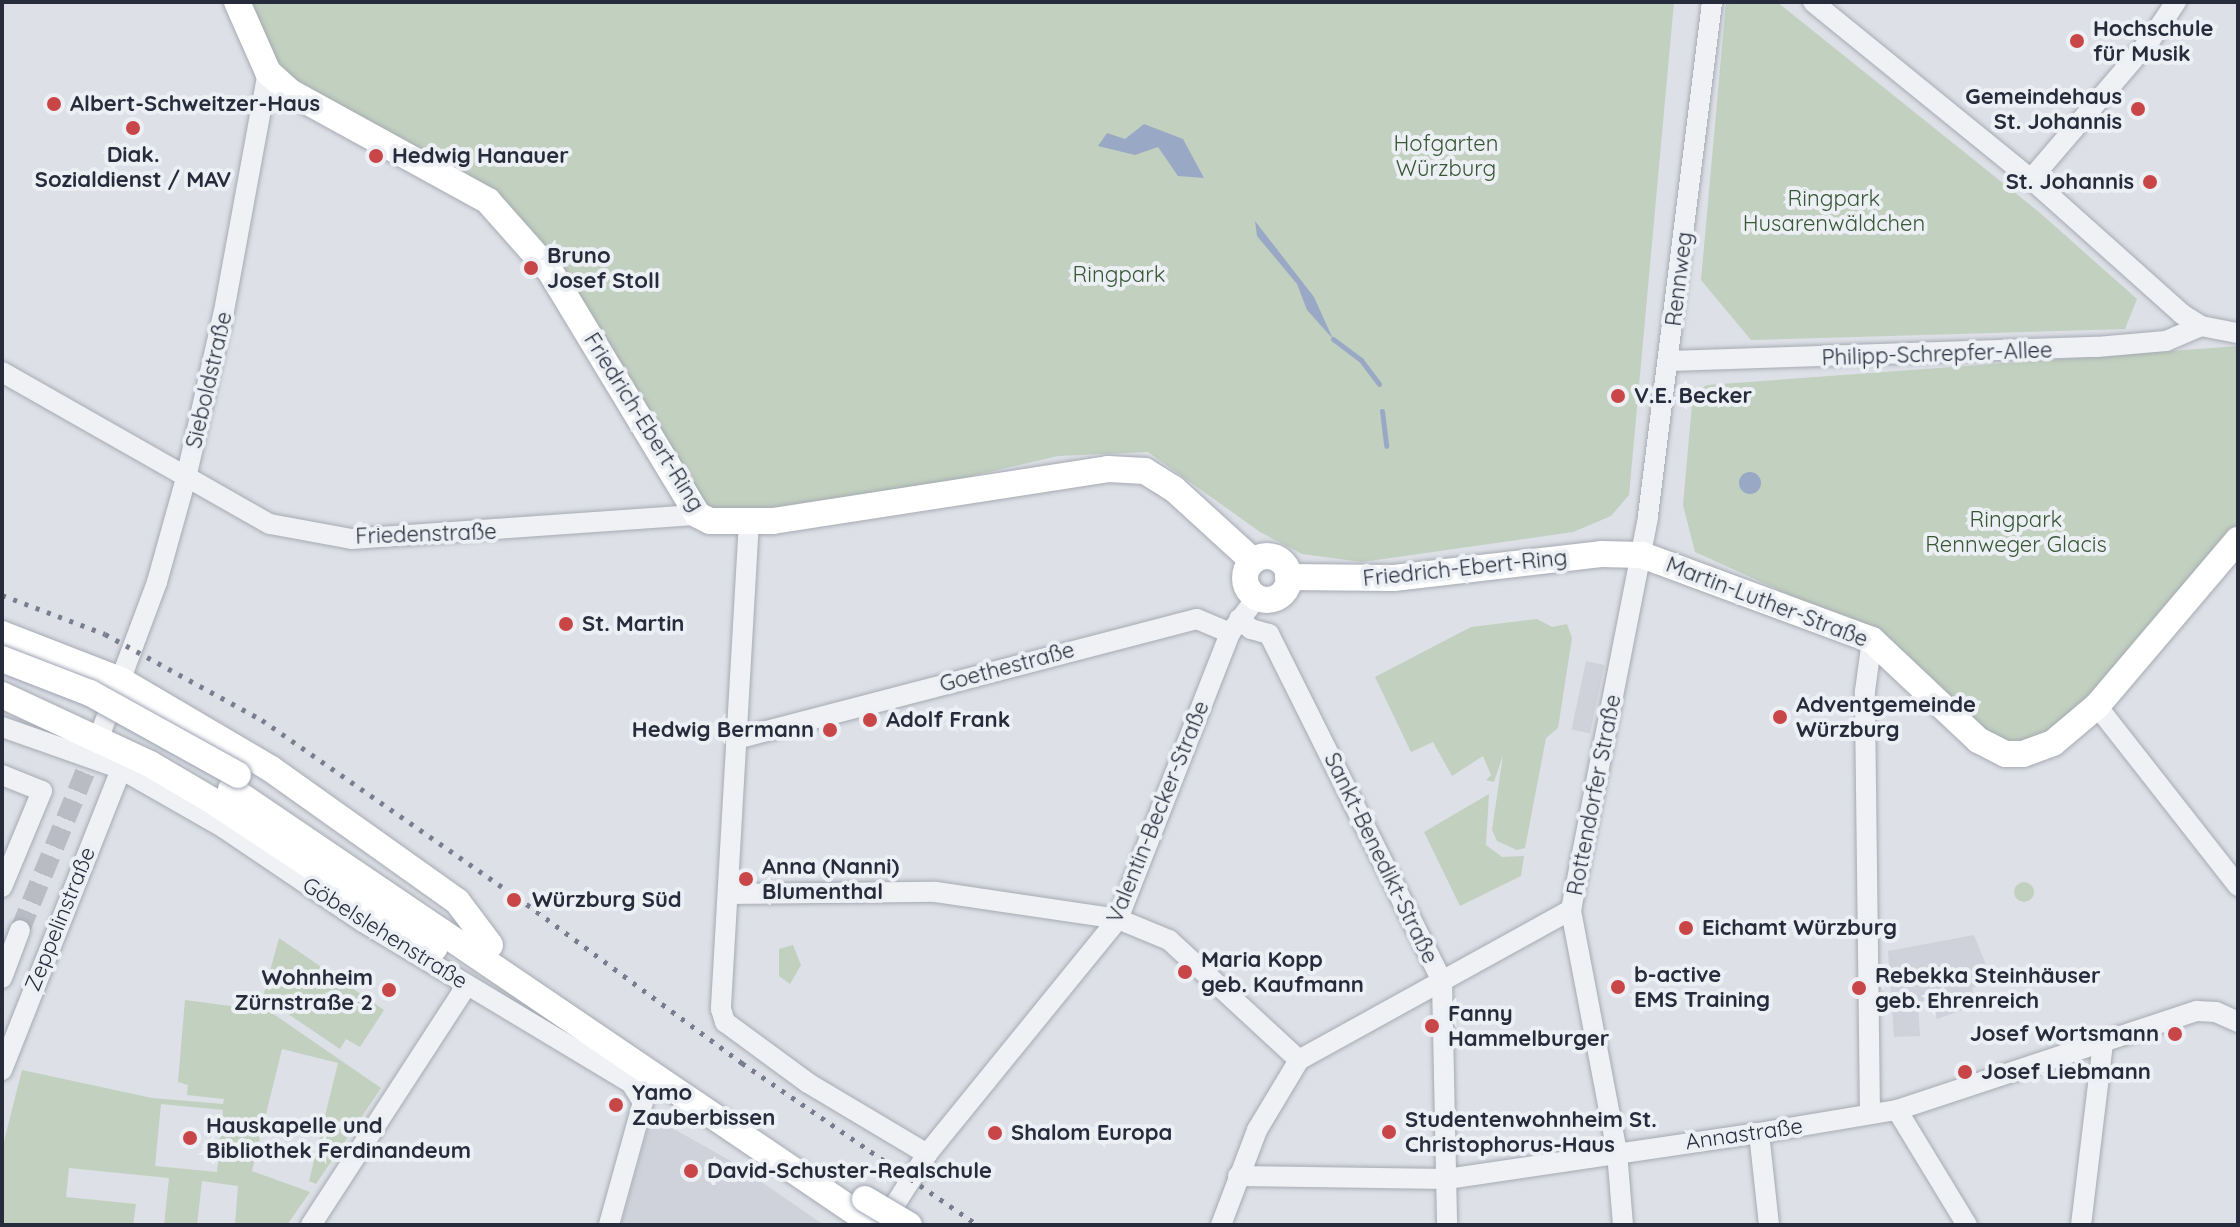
<!DOCTYPE html>
<html>
<head>
<meta charset="utf-8">
<style>
  body { margin:0 }
  #map { position:relative; width:2240px; height:1227px; overflow:hidden; background:#dde0e6; font-family:Quicksand,sans-serif }
  div>[style] { position:absolute }
  [style*='--x'] { left:calc(var(--x)*1px); top:calc(var(--y)*1px); width:calc(var(--w)*1px); rotate:calc(var(--a)*1deg) }
  .built>* { inset:0; background:#cfd2db; transform-origin:0 0 }
  .green>* { inset:0; background:#c1d0bf }
  .round { border-radius:50% }
  .water>* { inset:0; background:#99a9c5 }
  .stream>* { height:5px; margin:-2.5px; padding:0 2.5px; transform-origin:2.5px; border-radius:2.5px; background:#99a9c5 }
  .minor-tunnel>* { height:20px; margin-top:-10px; transform-origin:0; background:repeating-linear-gradient(90deg,#b9bcc4 0 20px,transparent 0 30px) }
  .roads { filter:drop-shadow(0 0 2px #a6aab3) drop-shadow(0 0 2px #a6aab3) }
  .minor>* { height:20px; margin:-10px; padding:0 10px; transform-origin:10px; border-radius:10px; background:#f0f1f5 }
  .major>* { height:26px; margin:-13px; padding:0 13px; transform-origin:13px; border-radius:13px; background:#fff }
  .major>.ring { margin:-13px; padding:0; box-sizing:content-box; background:none; border:26px solid #fff; border-radius:50% }
  .rail>* { height:5px; margin-top:-2.5px; transform-origin:0; background:repeating-linear-gradient(90deg,#777d8f 0 4px,transparent 0 12px) }
  .bridges { filter:drop-shadow(0 0 2px #9da3b2) drop-shadow(0 0 2px #9da3b2) }
  .major-bridge>* { height:26px; margin:-13px; padding:0 13px; transform-origin:13px; border-radius:13px; background:#fff }
  .dots>* { width:22px; height:22px; translate:-50% -50%; box-sizing:border-box; border:4px solid #eceff4; border-radius:50% }
  span { translate:-50% -50%; white-space:nowrap; text-align:center; line-height:1.15; -webkit-text-stroke:8px #eceff4; paint-order:stroke }
  .poi-label { font-size:22px; color:#272c3c; font-weight:700 }
  .left { translate:0 -50%; text-align:left }
  .right { translate:-100% -50%; text-align:right }
  .park-label { font-size:22px; color:#375735 }
  .street-label { font-size:22px; color:#272c3c }
  .frame { position:absolute; inset:0; border:4px solid #272c3c; pointer-events:none }
</style>
</head>
<body>
<div id="map">
  <div class="built">
    <i style="left:1586px;top:661px;width:19px;height:70px;rotate:12deg"></i>
    <i style="clip-path:polygon(1974px 935px,1992px 980px,1972px 988px,1977px 1005px,1937px 1019px,1931px 1003px,1918px 1004px,1920px 1036px,1894px 1037px,1888px 951px)"></i>
    <i style="clip-path:polygon(650px 1121px,663px 1123px,731px 1161px,824px 1225px,621px 1225px)"></i>
  </div>
  <div class="green">
    <i style="clip-path:polygon(249px 2px,1674px 2px,1629px 495px,1611px 516px,1573px 532px,1362px 562px,1302px 554px,1260px 532px,1148px 452px,1058px 456px,798px 516px,710px 520px,560px 269px,499px 193px,291px 80px,276px 62px)"></i>
    <i style="clip-path:polygon(1726px 2px,1777px 2px,2039px 212px,2137px 299px,2125px 329px,1751px 340px,1701px 280px)"></i>
    <i style="clip-path:polygon(2238px 346px,2238px 535px,2076px 719px,2005px 750px,1880px 636px,1695px 552px,1683px 505px,1693px 393px,1707px 385px)"></i>
    <i style="clip-path:polygon(1537px 619px,1552px 627px,1567px 624px,1572px 638px,1558px 728px,1546px 738px,1525px 848px,1517px 850px,1497px 841px,1492px 830px,1503px 755px,1494px 782px,1486px 780px,1491px 775px,1483px 756px,1452px 776px,1433px 742px,1411px 752px,1375px 677px,1471px 627px)"></i>
    <i style="clip-path:polygon(1489px 794px,1486px 845px,1502px 857px,1524px 856px,1521px 876px,1460px 906px,1424px 832px)"></i>
    <i class="round" style="left:2014px;top:882px;width:20px;height:20px"></i>
    <i style="clip-path:polygon(279px 938px,384px 1010px,360px 1047px,346px 1039px,340px 1049px,263px 997px)"></i>
    <i style="clip-path:polygon(793px 945px,801px 965px,790px 984px,779px 976px,779px 949px)"></i>
    <i style="clip-path:polygon(evenodd,185px 1000px,269px 1011px,381px 1088px,316px 1184px,309px 1181px,338px 1063px,282px 1049px,252px 1171px,310px 1192px,287px 1225px,235px 1225px,238px 1186px,202px 1181px,197px 1225px,164px 1225px,169px 1178px,69px 1168px,66px 1197px,136px 1204px,133px 1225px,2px 1225px,2px 1149px,22px 1070px,152px 1098px,223px 1104px,224px 1099px,187px 1095px,188px 1085px,178px 1082px,185px 1000px,161px 1104px,223px 1110px,217px 1172px,155px 1166px,161px 1104px)"></i>
  </div>
  <div class="water">
    <i style="clip-path:polygon(1144px 124px,1183px 139px,1204px 178px,1178px 176px,1158px 147px,1135px 155px,1098px 146px,1107px 133px,1125px 139px)"></i>
    <i style="clip-path:polygon(1255px 221px,1314px 297px,1333px 339px,1307px 310px,1297px 284px,1257px 236px)"></i>
    <i class="round" style="left:1739px;top:472px;width:22px;height:22px"></i>
  </div>
  <div class="stream">
    <i style="--x:1333;--y:339;--w:35;--a:37"></i>
    <i style="--x:1361;--y:360;--w:30;--a:53"></i>
    <i style="--x:1382;--y:411;--w:35;--a:83"></i>
  </div>
  <div class="minor-tunnel">
    <i style="--x:20;--y:930;--w:197;--a:-67.6"></i>
  </div>
  <div class="roads">
    <div class="minor">
      <i style="--x:1813;--y:2;--w:281;--a:39.1"></i>
      <i style="--x:2031;--y:179;--w:203;--a:41.8"></i>
      <i style="--x:2182;--y:314;--w:22;--a:32"></i>
      <i style="--x:2201;--y:326;--w:38;--a:11"></i>
      <i style="--x:2031;--y:179;--w:184;--a:-49.4"></i>
      <i style="--x:2151;--y:39;--w:45;--a:-56"></i>
      <i style="--x:1670;--y:361;--w:427;--a:-1.9"></i>
      <i style="--x:2097;--y:347;--w:69;--a:-5"></i>
      <i style="--x:2166;--y:341;--w:38;--a:-23"></i>
      <i style="--x:2;--y:372;--w:308;--a:29.6"></i>
      <i style="--x:270;--y:524;--w:83;--a:10.4"></i>
      <i style="--x:352;--y:539;--w:347;--a:-4"></i>
      <i style="--x:749;--y:521;--w:489;--a:93.3"></i>
      <i style="--x:721;--y:1009;--w:14;--a:73"></i>
      <i style="--x:725;--y:1022;--w:103;--a:36.3"></i>
      <i style="--x:808;--y:1083;--w:139;--a:30.8"></i>
      <i style="--x:1239;--y:619;--w:16;--a:40"></i>
      <i style="--x:1251;--y:629;--w:19;--a:16"></i>
      <i style="--x:1269;--y:634;--w:388;--a:63.5"></i>
      <i style="--x:1442;--y:981;--w:244;--a:88.8"></i>
      <i style="--x:2097;--y:706;--w:229;--a:51.9"></i>
      <i style="--x:2;--y:727;--w:126;--a:19.4"></i>
      <i style="--x:121;--y:769;--w:119;--a:29.8"></i>
      <i style="--x:224;--y:828;--w:168;--a:34.1"></i>
      <i style="--x:363;--y:922;--w:313;--a:31"></i>
      <i style="--x:631;--y:1083;--w:22;--a:58"></i>
      <i style="--x:643;--y:1102;--w:128;--a:105.5"></i>
      <i style="--x:736;--y:739;--w:476;--a:-14.6"></i>
      <i style="--x:1197;--y:619;--w:36;--a:23"></i>
      <i style="--x:95;--y:748;--w:177;--a:-69.5"></i>
      <i style="--x:157;--y:582;--w:108;--a:-74.4"></i>
      <i style="--x:186;--y:478;--w:171;--a:-77.2"></i>
      <i style="--x:224;--y:311;--w:243;--a:-79.6"></i>
      <i style="--x:2;--y:775;--w:43;--a:21.8"></i>
      <i style="--x:42;--y:791;--w:104;--a:112.6"></i>
      <i style="--x:728;--y:894;--w:208;--a:-0.6"></i>
      <i style="--x:936;--y:892;--w:184;--a:8.4"></i>
      <i style="--x:1118;--y:919;--w:55;--a:22.4"></i>
      <i style="--x:1169;--y:940;--w:177;--a:42.7"></i>
      <i style="--x:2;--y:978;--w:51;--a:-69.4"></i>
      <i style="--x:2;--y:1070;--w:324;--a:-68.4"></i>
      <i style="--x:1897;--y:1110;--w:135;--a:58.7"></i>
      <i style="--x:1870;--y:1114;--w:423;--a:-90.7"></i>
      <i style="--x:1865;--y:691;--w:51;--a:-82.2"></i>
      <i style="--x:1759;--y:1133;--w:93;--a:83.8"></i>
      <i style="--x:1238;--y:1176;--w:209;--a:0.8"></i>
      <i style="--x:1447;--y:1179;--w:315;--a:-8.4"></i>
      <i style="--x:1759;--y:1133;--w:140;--a:-9.5"></i>
      <i style="--x:1897;--y:1110;--w:316;--a:-18.3"></i>
      <i style="--x:2197;--y:1011;--w:19;--a:3"></i>
      <i style="--x:2216;--y:1012;--w:24;--a:24"></i>
      <i style="--x:311;--y:1225;--w:285;--a:-57"></i>
      <i style="--x:882;--y:1225;--w:84;--a:-57.6"></i>
      <i style="--x:927;--y:1154;--w:303;--a:-50.9"></i>
      <i style="--x:1118;--y:919;--w:307;--a:-68.6"></i>
      <i style="--x:1230;--y:633;--w:45;--a:-53.1"></i>
      <i style="--x:1221;--y:1225;--w:102;--a:-69.2"></i>
      <i style="--x:1257;--y:1130;--w:82;--a:-59"></i>
      <i style="--x:1299;--y:1060;--w:311;--a:-28.9"></i>
      <i style="--x:1623;--y:1225;--w:73;--a:-94.7"></i>
      <i style="--x:1617;--y:1152;--w:246;--a:-100.8"></i>
      <i style="--x:1571;--y:910;--w:401;--a:-78.9"></i>
      <i style="--x:1648;--y:516;--w:518;--a:-82.9"></i>
      <i style="--x:2081;--y:1225;--w:183;--a:-83.1"></i>
    </div>
    <div class="major">
      <i style="--x:237;--y:2;--w:77;--a:66.1"></i>
      <i style="--x:268;--y:72;--w:30;--a:42"></i>
      <i style="--x:290;--y:92;--w:226;--a:28.8"></i>
      <i style="--x:488;--y:201;--w:94;--a:48.5"></i>
      <i style="--x:550;--y:271;--w:285;--a:58.8"></i>
      <i style="--x:698;--y:515;--w:13;--a:27"></i>
      <i style="--x:710;--y:521;--w:63;--a:0"></i>
      <i style="--x:773;--y:521;--w:339;--a:-8.8"></i>
      <i style="--x:1108;--y:469;--w:37;--a:3"></i>
      <i style="--x:1145;--y:471;--w:34;--a:32"></i>
      <i style="--x:1174;--y:489;--w:107;--a:42.3"></i>
      <i class="ring" style="left:1245px;top:556px;width:18px;height:18px"></i>
      <i style="--x:1288;--y:577;--w:106;--a:0.5"></i>
      <i style="--x:1394;--y:578;--w:208;--a:-6.6"></i>
      <i style="--x:1601;--y:554;--w:41;--a:1.4"></i>
      <i style="--x:1642;--y:555;--w:245;--a:20.3"></i>
      <i style="--x:1872;--y:640;--w:146;--a:43.3"></i>
      <i style="--x:1978;--y:740;--w:31;--a:27"></i>
      <i style="--x:2006;--y:754;--w:17;--a:0"></i>
      <i style="--x:2023;--y:754;--w:32;--a:-20"></i>
      <i style="--x:2053;--y:743;--w:57;--a:-40.1"></i>
      <i style="--x:2097;--y:706;--w:218;--a:-49.7"></i>
      <i style="--x:2;--y:634;--w:127;--a:21.3"></i>
      <i style="--x:120;--y:680;--w:175;--a:30.5"></i>
      <i style="--x:271;--y:769;--w:228;--a:35.4"></i>
      <i style="--x:457;--y:901;--w:55;--a:53.1"></i>
      <i style="--x:2;--y:695;--w:163;--a:25"></i>
      <i style="--x:150;--y:764;--w:71;--a:30.5"></i>
      <i style="--x:211;--y:800;--w:268;--a:33.5"></i>
      <i style="--x:231;--y:789;--w:777;--a:34.14"></i>
    </div>
  </div>
  <div class="rail">
    <i style="--x:2;--y:595;--w:110;--a:20.7"></i>
    <i style="--x:105;--y:634;--w:179;--a:28.7"></i>
    <i style="--x:262;--y:720;--w:310;--a:34.8"></i>
    <i style="--x:517;--y:897;--w:280;--a:36.4"></i>
    <i style="--x:742;--y:1063;--w:286;--a:34.5"></i>
  </div>
  <div class="bridges">
    <div class="major-bridge">
      <i style="--x:2;--y:659;--w:94;--a:21.1"></i>
      <i style="--x:90;--y:693;--w:169;--a:29"></i>
      <i style="--x:865;--y:1199;--w:51;--a:30.6"></i>
    </div>
  </div>
  <div class="dots">
    <i style="left:2077px;top:41px;background:#c84648"></i>
    <i style="left:54px;top:104px;background:#c84648"></i>
    <i style="left:2138px;top:109px;background:#c84648"></i>
    <i style="left:133px;top:128px;background:#c84648"></i>
    <i style="left:376px;top:156px;background:#c84648"></i>
    <i style="left:2150px;top:182px;background:#c84648"></i>
    <i style="left:531px;top:268px;background:#c84648"></i>
    <i style="left:1618px;top:396px;background:#c84648"></i>
    <i style="left:566px;top:624px;background:#c84648"></i>
    <i style="left:1780px;top:717px;background:#c84648"></i>
    <i style="left:870px;top:720px;background:#c84648"></i>
    <i style="left:830px;top:730px;background:#c84648"></i>
    <i style="left:746px;top:879px;background:#c84648"></i>
    <i style="left:514px;top:900px;background:#c84648"></i>
    <i style="left:1686px;top:928px;background:#c84648"></i>
    <i style="left:1185px;top:972px;background:#c84648"></i>
    <i style="left:1618px;top:987px;background:#c84648"></i>
    <i style="left:1859px;top:988px;background:#c84648"></i>
    <i style="left:389px;top:990px;background:#c84648"></i>
    <i style="left:1432px;top:1026px;background:#c84648"></i>
    <i style="left:2175px;top:1034px;background:#c84648"></i>
    <i style="left:1965px;top:1072px;background:#c84648"></i>
    <i style="left:616px;top:1105px;background:#c84648"></i>
    <i style="left:1389px;top:1132px;background:#c84648"></i>
    <i style="left:995px;top:1133px;background:#c84648"></i>
    <i style="left:190px;top:1138px;background:#c84648"></i>
    <i style="left:691px;top:1171px;background:#c84648"></i>
  </div>
  <div class="poi-label">
    <span class="left" style="left:2093px;top:41px">Hochschule<br>für Musik</span>
    <span class="right" style="left:2122px;top:109px">Gemeindehaus<br>St. Johannis</span>
    <span class="left" style="left:70px;top:104px">Albert-Schweitzer-Haus</span>
    <span style="left:133px;top:167px">Diak.<br>Sozialdienst / MAV</span>
    <span class="left" style="left:392px;top:156px">Hedwig Hanauer</span>
    <span class="right" style="left:2134px;top:182px">St. Johannis</span>
    <span class="left" style="left:547px;top:268px">Bruno<br>Josef Stoll</span>
    <span class="left" style="left:1634px;top:396px">V.E. Becker</span>
    <span class="left" style="left:582px;top:624px">St. Martin</span>
    <span class="left" style="left:1796px;top:717px">Adventgemeinde<br>Würzburg</span>
    <span class="left" style="left:886px;top:720px">Adolf Frank</span>
    <span class="right" style="left:814px;top:730px">Hedwig Bermann</span>
    <span class="left" style="left:762px;top:879px">Anna (Nanni)<br>Blumenthal</span>
    <span class="left" style="left:532px;top:900px">Würzburg Süd</span>
    <span class="left" style="left:1702px;top:928px">Eichamt Würzburg</span>
    <span class="left" style="left:1201px;top:972px">Maria Kopp<br>geb. Kaufmann</span>
    <span class="left" style="left:1634px;top:987px">b-active<br>EMS Training</span>
    <span class="left" style="left:1875px;top:988px">Rebekka Steinhäuser<br>geb. Ehrenreich</span>
    <span class="right" style="left:373px;top:990px">Wohnheim<br>Zürnstraße 2</span>
    <span class="left" style="left:1448px;top:1026px">Fanny<br>Hammelburger</span>
    <span class="right" style="left:2159px;top:1034px">Josef Wortsmann</span>
    <span class="left" style="left:1981px;top:1072px">Josef Liebmann</span>
    <span class="left" style="left:632px;top:1105px">Yamo<br>Zauberbissen</span>
    <span class="left" style="left:1405px;top:1132px">Studentenwohnheim St.<br>Christophorus-Haus</span>
    <span class="left" style="left:206px;top:1138px">Hauskapelle und<br>Bibliothek Ferdinandeum</span>
    <span class="left" style="left:1011px;top:1133px">Shalom Europa</span>
    <span class="left" style="left:707px;top:1171px">David-Schuster-Realschule</span>
  </div>
  <div class="park-label">
    <span style="left:1446px;top:156px">Hofgarten<br>Würzburg</span>
    <span style="left:1834px;top:211px">Ringpark<br>Husarenwäldchen</span>
    <span style="left:1119px;top:275px">Ringpark</span>
    <span style="left:2016px;top:532px">Ringpark<br>Rennweger Glacis</span>
  </div>
  <div class="street-label">
    <span style="left:1679px;top:279px;rotate:-83deg">Rennweg</span>
    <span style="left:1937px;top:354px;rotate:-2deg">Philipp-Schrepfer-Allee</span>
    <span style="left:209px;top:380px;rotate:-77deg">Sieboldstraße</span>
    <span style="left:644px;top:422px;rotate:58deg">Friedrich-Ebert-Ring</span>
    <span style="left:426px;top:534px;rotate:-2deg">Friedenstraße</span>
    <span style="left:1465px;top:568px;rotate:-6deg">Friedrich-Ebert-Ring</span>
    <span style="left:1767px;top:602px;rotate:21deg">Martin-Luther-Straße</span>
    <span style="left:1007px;top:667px;rotate:-15deg">Goethestraße</span>
    <span style="left:1594px;top:795px;rotate:-79deg">Rottendorfer Straße</span>
    <span style="left:1158px;top:812px;rotate:-68deg">Valentin-Becker-Straße</span>
    <span style="left:1381px;top:858px;rotate:64deg">Sankt-Benedikt-Straße</span>
    <span style="left:60px;top:919px;rotate:-68deg">Zeppelinstraße</span>
    <span style="left:385px;top:933px;rotate:32deg">Göbelslehenstraße</span>
    <span style="left:1744px;top:1134px;rotate:-8deg">Annastraße</span>
  </div>
  <div class="frame"></div>
</div>
</body>
</html>
